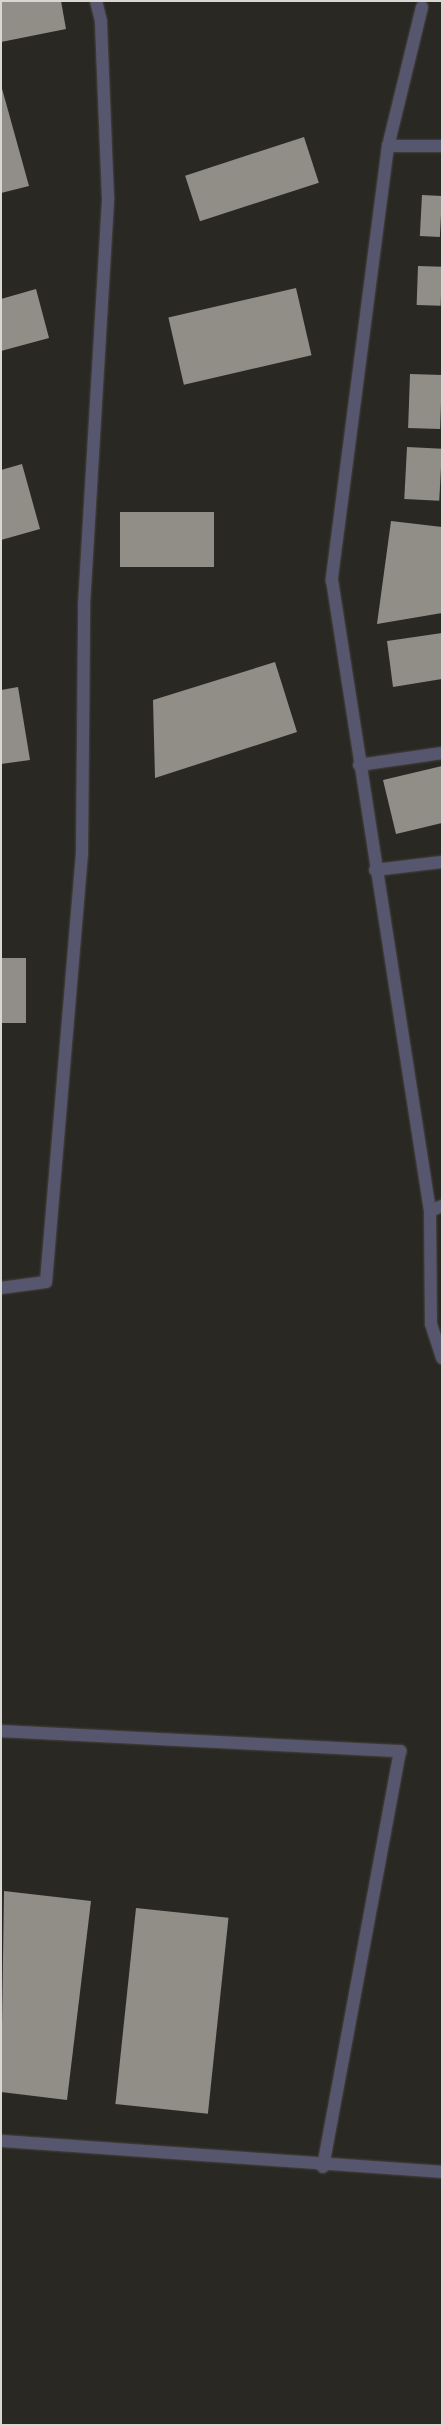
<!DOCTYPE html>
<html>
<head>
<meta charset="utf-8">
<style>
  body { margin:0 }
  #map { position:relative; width:443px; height:2426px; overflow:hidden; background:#2a2823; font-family:Inter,sans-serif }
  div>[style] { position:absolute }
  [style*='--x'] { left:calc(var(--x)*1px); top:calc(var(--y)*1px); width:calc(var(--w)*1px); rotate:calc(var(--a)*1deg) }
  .building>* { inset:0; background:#908e87; transform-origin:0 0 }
  .roads { filter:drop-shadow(0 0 1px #46443f) drop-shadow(0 0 1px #46443f) }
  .minor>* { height:12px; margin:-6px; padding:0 6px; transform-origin:6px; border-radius:6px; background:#57566f }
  span { translate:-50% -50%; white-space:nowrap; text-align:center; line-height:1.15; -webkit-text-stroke:5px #2a2823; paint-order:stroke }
  .frame { position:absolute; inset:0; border:2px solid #d9d7d4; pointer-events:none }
</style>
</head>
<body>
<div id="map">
  <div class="building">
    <i style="clip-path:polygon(1px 1px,61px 1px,66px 29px,1px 42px)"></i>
    <i style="clip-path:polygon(1px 85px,29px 186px,1px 193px)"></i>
    <i style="left:304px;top:137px;width:48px;height:125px;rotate:72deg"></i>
    <i style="left:422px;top:195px;width:20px;height:41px;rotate:3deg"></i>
    <i style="left:418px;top:266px;width:24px;height:39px;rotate:2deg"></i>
    <i style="left:296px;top:288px;width:69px;height:131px;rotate:77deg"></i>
    <i style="clip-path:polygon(36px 289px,49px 338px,1px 351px,1px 299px)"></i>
    <i style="left:410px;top:374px;width:32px;height:54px;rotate:2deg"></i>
    <i style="left:407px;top:447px;width:35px;height:52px;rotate:3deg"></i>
    <i style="clip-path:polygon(22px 464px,40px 529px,1px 540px,1px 470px)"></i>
    <i style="left:214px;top:512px;width:55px;height:94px;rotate:90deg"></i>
    <i style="clip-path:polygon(391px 521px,442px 527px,442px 613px,377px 624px)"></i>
    <i style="clip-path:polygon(442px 633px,442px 679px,393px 687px,387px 641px)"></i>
    <i style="clip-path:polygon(275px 662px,297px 732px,155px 778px,153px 700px)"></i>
    <i style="clip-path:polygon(18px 687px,30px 760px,1px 764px,1px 690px)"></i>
    <i style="clip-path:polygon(442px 766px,442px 823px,396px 834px,383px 780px)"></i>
    <i style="left:1px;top:958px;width:25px;height:65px"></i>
    <i style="clip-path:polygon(4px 1891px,91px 1901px,67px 2100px,1px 2092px)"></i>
    <i style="left:136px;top:1908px;width:93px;height:197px;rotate:6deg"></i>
  </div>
  <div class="roads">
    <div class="minor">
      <i style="--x:422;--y:7;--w:143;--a:103.7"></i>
      <i style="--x:388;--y:146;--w:438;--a:97.4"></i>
      <i style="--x:332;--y:580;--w:639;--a:81.17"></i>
      <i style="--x:430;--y:1211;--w:113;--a:89.5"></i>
      <i style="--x:431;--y:1324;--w:36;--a:72"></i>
      <i style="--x:388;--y:146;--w:54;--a:0"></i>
      <i style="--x:359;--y:765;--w:84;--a:-8.2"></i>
      <i style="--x:375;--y:870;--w:67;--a:-6.8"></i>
      <i style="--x:430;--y:1211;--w:13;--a:-23"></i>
      <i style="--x:1;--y:1288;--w:45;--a:-7.6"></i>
      <i style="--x:46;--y:1282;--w:432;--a:-85.2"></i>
      <i style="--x:82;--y:852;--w:247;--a:-89.5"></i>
      <i style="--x:84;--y:605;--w:408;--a:-86.6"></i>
      <i style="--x:108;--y:198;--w:177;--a:-92.3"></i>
      <i style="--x:101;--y:21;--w:21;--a:-104"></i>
      <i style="--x:1;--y:1731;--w:400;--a:2.9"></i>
      <i style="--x:400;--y:1751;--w:423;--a:100.5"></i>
      <i style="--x:1;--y:2141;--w:442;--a:4"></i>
    </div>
  </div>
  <div class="frame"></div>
</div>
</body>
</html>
